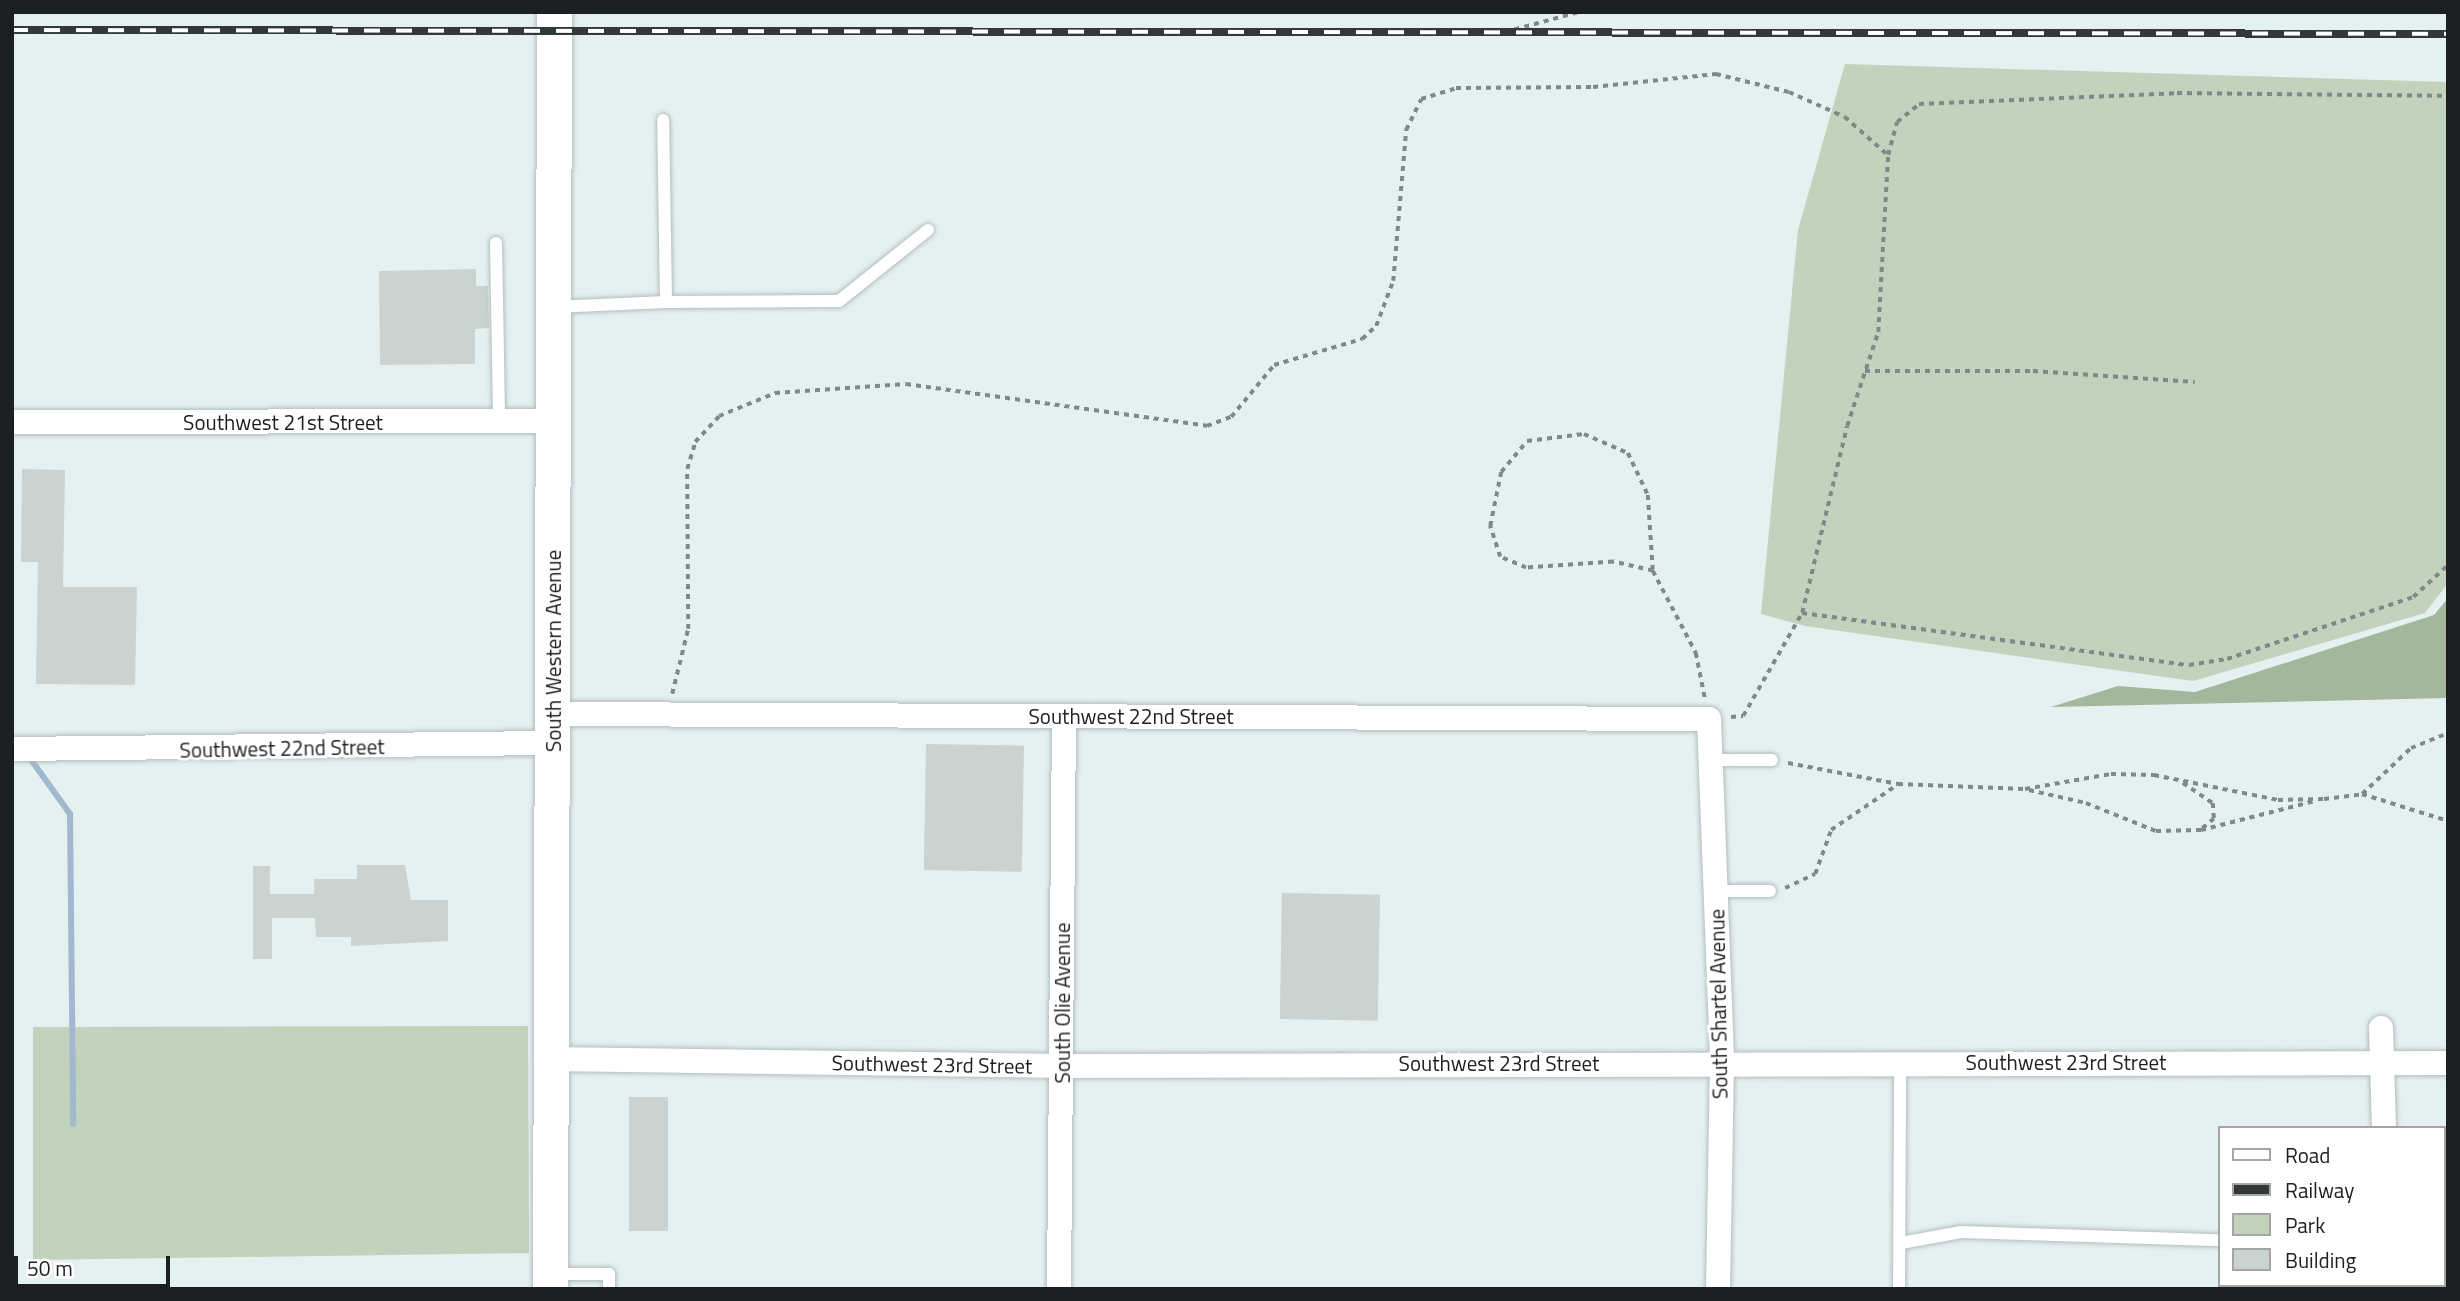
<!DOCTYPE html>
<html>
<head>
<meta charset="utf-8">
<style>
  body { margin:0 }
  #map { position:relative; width:2460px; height:1301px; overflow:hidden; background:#e5f0f0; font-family:"Titillium Web",sans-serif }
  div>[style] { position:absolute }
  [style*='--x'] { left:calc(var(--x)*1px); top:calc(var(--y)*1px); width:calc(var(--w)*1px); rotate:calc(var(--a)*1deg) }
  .green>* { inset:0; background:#c2d2bc }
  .forest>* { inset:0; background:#a3b79c }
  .stream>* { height:6px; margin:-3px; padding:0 3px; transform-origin:3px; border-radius:3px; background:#a2b7d0 }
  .building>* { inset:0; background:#cad3cf; transform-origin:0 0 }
  .path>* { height:3.5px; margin-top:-1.75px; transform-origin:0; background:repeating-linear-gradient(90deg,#808888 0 5px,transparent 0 10px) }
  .roads { filter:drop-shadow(0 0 2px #b3bebe) drop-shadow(0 0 2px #b3bebe) }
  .lane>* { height:12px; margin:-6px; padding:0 6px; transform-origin:6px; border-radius:6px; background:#fff }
  .street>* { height:24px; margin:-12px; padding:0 12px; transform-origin:12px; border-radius:12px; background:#fff }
  .secondary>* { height:35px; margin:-17.5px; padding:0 17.5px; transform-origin:17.5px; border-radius:17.5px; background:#fff }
  .rail>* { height:8px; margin-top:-4px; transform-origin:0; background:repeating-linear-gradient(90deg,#fff 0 16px,#333838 0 32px); box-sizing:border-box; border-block:2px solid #333838 }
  span { translate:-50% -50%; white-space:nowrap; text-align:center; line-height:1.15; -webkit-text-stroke:6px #fff; paint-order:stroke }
  .street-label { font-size:21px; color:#1b1f1f }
  .frame { position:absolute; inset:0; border:14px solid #1b1f1f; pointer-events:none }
  .legend { position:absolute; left:2218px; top:1126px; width:228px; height:161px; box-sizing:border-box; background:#fff; border:2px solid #a4a5a5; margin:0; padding:9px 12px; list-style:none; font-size:21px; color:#1b1f1f }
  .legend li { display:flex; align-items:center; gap:14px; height:35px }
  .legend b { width:35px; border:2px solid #a4a5a5 }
  .scale { position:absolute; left:14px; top:1256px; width:156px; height:32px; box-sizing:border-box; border:4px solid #1b1f1f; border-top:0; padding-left:9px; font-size:21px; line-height:24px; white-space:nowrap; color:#1b1f1f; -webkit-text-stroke:5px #fff; paint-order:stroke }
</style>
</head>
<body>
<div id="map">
  <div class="green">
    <i style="clip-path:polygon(1845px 64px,2448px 82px,2448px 583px,2425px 613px,2193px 681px,1805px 626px,1761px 614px,1798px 230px)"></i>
    <i style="clip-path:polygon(528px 1026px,529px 1253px,33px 1260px,33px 1027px,69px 1027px,74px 1124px,73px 1027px)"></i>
  </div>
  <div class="forest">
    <i style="clip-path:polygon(2448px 598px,2448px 698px,2051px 707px,2118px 686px,2195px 692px,2434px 615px)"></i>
  </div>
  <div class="stream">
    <i style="--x:32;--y:761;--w:65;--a:54.4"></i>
    <i style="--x:70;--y:814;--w:310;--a:89.4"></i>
  </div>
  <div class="building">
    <i style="clip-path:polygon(476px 269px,476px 286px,488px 286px,489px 328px,475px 329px,475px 364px,380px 365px,379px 271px)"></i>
    <i style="clip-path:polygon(22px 469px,65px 470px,63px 587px,137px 587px,135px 685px,36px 684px,38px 562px,21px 562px)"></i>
    <i style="left:926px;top:744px;width:98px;height:126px;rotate:1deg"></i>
    <i style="clip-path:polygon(357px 865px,405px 865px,411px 900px,448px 900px,448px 941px,351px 946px,351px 937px,316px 937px,315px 918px,272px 918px,272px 959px,253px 959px,253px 866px,270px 866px,270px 894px,314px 894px,314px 879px,357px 879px)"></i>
    <i style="left:1282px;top:893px;width:98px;height:126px;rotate:1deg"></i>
    <i style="left:629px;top:1097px;width:39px;height:134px"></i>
  </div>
  <div class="path">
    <i style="--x:1505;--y:32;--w:77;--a:-15.1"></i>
    <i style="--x:1865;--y:371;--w:168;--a:0"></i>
    <i style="--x:2033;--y:371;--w:162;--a:3.9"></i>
    <i style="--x:1653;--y:571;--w:41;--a:-167.3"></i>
    <i style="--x:1613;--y:562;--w:87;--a:176.1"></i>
    <i style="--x:1526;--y:568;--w:28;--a:-157"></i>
    <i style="--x:1500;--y:557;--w:33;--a:-108"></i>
    <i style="--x:1490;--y:526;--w:55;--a:-78.5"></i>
    <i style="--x:1501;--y:472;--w:40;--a:-50"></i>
    <i style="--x:1527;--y:441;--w:57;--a:-7"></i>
    <i style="--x:1584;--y:434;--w:48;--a:23.4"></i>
    <i style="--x:1628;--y:453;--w:47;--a:64.5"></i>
    <i style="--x:1648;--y:495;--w:76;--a:86.2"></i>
    <i style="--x:1653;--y:571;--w:93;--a:62.3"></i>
    <i style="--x:1696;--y:653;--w:46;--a:78.7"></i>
    <i style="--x:1802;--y:613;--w:390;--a:7.7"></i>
    <i style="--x:2189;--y:665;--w:38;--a:-9"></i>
    <i style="--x:2227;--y:659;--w:196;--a:-18.4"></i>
    <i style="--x:2413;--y:597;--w:47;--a:-42.4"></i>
    <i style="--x:672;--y:694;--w:67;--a:-76.2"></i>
    <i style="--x:688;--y:629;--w:160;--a:-90.4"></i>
    <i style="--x:687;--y:469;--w:28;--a:-73"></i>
    <i style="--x:695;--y:442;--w:35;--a:-47"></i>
    <i style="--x:719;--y:416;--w:61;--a:-22.3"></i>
    <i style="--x:775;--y:393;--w:131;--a:-3.9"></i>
    <i style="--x:906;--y:384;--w:304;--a:7.9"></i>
    <i style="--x:1207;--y:426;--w:26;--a:-21"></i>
    <i style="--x:1231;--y:417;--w:67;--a:-50.4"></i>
    <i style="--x:1274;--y:365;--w:92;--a:-16.5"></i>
    <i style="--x:1362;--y:339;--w:19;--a:-43"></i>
    <i style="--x:1376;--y:326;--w:48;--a:-69.3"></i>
    <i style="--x:1393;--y:281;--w:152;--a:-85.1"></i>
    <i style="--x:1406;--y:130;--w:34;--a:-64"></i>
    <i style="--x:1421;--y:99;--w:37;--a:-17"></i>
    <i style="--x:1456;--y:88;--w:137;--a:-0.4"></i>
    <i style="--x:1593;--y:87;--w:124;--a:-6"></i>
    <i style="--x:1716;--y:74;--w:75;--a:13.9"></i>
    <i style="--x:1789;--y:92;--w:61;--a:24.1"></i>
    <i style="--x:1845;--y:117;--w:57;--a:41.5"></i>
    <i style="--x:1731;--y:717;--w:12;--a:-5"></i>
    <i style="--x:1743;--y:716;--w:119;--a:-60.2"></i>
    <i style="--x:1802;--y:613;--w:192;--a:-76.5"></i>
    <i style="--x:1847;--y:426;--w:99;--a:-71.7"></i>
    <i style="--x:1878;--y:332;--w:177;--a:-86.8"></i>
    <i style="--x:1888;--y:155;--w:34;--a:-75"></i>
    <i style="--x:1897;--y:122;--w:28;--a:-39"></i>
    <i style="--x:1919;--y:104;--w:258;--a:-2.4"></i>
    <i style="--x:2177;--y:93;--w:271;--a:0.6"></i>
    <i style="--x:1788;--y:763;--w:112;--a:10.8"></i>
    <i style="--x:1898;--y:784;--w:127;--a:2.3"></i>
    <i style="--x:2025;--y:789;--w:87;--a:-9.9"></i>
    <i style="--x:2111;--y:774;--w:43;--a:1.3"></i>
    <i style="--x:2154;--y:775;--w:126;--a:11.4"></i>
    <i style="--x:2278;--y:800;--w:46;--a:-1.2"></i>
    <i style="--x:2324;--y:799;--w:38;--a:-7"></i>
    <i style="--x:2362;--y:794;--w:67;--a:-43.2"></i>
    <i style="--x:2411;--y:748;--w:40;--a:-22"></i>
    <i style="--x:2183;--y:783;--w:36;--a:34"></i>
    <i style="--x:2213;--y:803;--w:16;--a:86"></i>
    <i style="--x:2214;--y:819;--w:16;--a:140"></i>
    <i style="--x:2029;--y:790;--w:58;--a:12.8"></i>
    <i style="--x:2086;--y:803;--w:75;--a:21.8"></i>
    <i style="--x:2156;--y:831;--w:45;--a:-1.3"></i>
    <i style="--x:2201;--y:830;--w:118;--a:-14.3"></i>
    <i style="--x:2362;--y:794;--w:90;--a:17.4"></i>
    <i style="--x:1785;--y:888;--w:33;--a:-25"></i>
    <i style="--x:1815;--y:874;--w:47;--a:-70"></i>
    <i style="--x:1831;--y:830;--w:80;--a:-34.3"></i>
  </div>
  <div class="roads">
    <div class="lane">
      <i style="--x:496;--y:243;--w:179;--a:89"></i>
      <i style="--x:666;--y:302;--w:173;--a:-0.3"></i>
      <i style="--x:839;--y:301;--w:114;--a:-38.6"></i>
      <i style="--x:554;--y:307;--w:112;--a:-2.6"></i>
      <i style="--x:666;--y:302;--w:182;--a:-90.9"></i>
      <i style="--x:1711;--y:760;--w:61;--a:0"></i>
      <i style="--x:1716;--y:891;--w:54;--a:0"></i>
      <i style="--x:1901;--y:1243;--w:61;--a:-10.4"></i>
      <i style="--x:1961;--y:1232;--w:259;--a:1.8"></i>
      <i style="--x:551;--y:1274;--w:58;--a:0"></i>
      <i style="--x:609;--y:1274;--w:15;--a:90"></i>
      <i style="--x:1899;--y:1289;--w:227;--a:-89.7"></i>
    </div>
    <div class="street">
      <i style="--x:12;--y:422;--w:541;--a:-0.11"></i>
      <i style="--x:553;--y:714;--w:1156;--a:0.25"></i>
      <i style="--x:1709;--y:719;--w:343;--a:87.8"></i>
      <i style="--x:1722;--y:1062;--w:227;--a:91"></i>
      <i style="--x:12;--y:749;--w:541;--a:-0.64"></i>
      <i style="--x:2381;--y:1028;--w:100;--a:88.3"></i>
      <i style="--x:551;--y:1059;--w:511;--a:0.78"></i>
      <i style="--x:1062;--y:1066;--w:1386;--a:-0.12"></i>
      <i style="--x:1059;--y:1289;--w:573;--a:-89.5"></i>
      <i style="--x:2377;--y:1289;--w:4;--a:-90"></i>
    </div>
    <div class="secondary">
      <i style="--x:550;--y:1289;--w:1277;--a:-89.82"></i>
    </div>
  </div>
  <div class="rail">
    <i style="--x:12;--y:30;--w:2436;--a:0.09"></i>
  </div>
  <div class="street-label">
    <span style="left:283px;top:422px">Southwest 21st Street</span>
    <span style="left:553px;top:651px;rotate:-90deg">South Western Avenue</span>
    <span style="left:1131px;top:716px">Southwest 22nd Street</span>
    <span style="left:282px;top:748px;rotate:-1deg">Southwest 22nd Street</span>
    <span style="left:1062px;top:1003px;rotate:-90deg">South Olie Avenue</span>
    <span style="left:1718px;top:1004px;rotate:-91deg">South Shartel Avenue</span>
    <span style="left:2066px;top:1062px">Southwest 23rd Street</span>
    <span style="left:1499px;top:1063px">Southwest 23rd Street</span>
    <span style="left:932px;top:1064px;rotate:1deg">Southwest 23rd Street</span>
  </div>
  <div class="frame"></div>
  <ul class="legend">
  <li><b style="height:9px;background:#fff"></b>Road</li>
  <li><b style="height:9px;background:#333838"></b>Railway</li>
  <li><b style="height:19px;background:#c2d2bc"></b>Park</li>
  <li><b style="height:19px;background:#cad3cf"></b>Building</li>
  </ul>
  <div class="scale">50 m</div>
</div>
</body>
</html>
